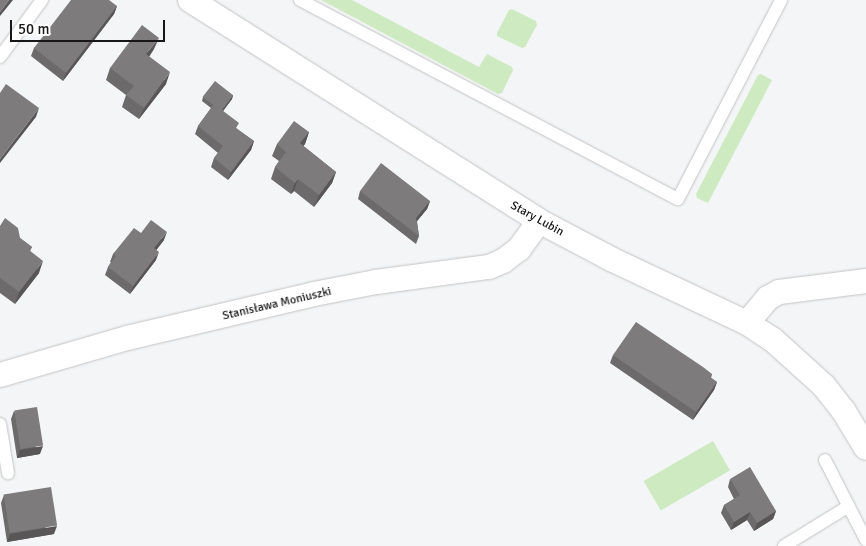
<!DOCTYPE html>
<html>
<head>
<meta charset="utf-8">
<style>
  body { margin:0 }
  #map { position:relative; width:866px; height:546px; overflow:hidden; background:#f4f5f6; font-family:Signika,sans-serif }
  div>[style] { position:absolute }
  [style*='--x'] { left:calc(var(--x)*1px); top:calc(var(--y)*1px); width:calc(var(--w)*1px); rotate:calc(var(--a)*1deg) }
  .green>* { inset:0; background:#ceeac1; transform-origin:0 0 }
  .roads { filter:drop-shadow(0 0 1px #c2c3c4) drop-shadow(0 0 1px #c2c3c4) }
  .service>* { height:12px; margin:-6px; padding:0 6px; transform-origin:6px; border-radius:6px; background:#fff }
  .minor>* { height:24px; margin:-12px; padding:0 12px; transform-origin:12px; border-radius:12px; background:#fff }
  .wall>* { inset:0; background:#6c6a6a }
  .shaded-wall>* { inset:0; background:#585656 }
  .building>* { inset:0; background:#7d7b7b; transform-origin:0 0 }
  span { translate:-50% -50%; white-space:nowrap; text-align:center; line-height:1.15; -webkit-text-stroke:4.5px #fff; paint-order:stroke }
  .street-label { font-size:12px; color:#171717 }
  .scale { position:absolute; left:10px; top:20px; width:155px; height:22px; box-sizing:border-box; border:2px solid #171717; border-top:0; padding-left:6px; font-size:15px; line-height:18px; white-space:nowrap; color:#171717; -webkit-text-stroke:4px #fff; paint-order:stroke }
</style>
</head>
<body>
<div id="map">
  <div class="green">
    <i style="clip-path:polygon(321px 0,352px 0,479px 67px,487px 54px,512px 67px,513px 70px,502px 93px,498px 94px)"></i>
    <i style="clip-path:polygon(512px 9px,536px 21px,537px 25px,525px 47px,522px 48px,497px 36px,497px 33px,509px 10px)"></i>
    <i style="clip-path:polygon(761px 74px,772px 80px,708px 203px,697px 198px,696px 194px,758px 75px)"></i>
    <i style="left:713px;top:441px;width:34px;height:80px;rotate:60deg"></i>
  </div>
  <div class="roads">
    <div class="service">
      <i style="--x:300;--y:0;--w:427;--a:27.8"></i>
      <i style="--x:678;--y:199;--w:224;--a:-62.6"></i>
      <i style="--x:0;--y:57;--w:71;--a:-53.6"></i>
      <i style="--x:0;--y:424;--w:50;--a:80.7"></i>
      <i style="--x:825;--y:460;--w:90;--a:62.9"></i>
      <i style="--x:784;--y:546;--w:76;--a:-31.6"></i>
    </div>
    <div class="minor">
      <i style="--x:190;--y:0;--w:413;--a:32.3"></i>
      <i style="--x:539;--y:221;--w:84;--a:27.8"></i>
      <i style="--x:613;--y:260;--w:148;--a:25.2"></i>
      <i style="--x:747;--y:323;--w:30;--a:33"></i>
      <i style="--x:772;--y:339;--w:70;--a:42.1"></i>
      <i style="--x:824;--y:386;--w:31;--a:52"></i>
      <i style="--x:843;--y:410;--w:44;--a:58.8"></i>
      <i style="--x:747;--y:323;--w:33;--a:-50"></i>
      <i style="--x:768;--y:298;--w:13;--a:-29"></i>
      <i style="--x:779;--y:292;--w:88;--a:-7.2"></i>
      <i style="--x:0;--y:375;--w:132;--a:-16.2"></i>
      <i style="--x:127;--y:338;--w:192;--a:-13.2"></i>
      <i style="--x:314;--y:294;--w:63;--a:-11"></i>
      <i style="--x:376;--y:282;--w:114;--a:-7.6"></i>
      <i style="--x:489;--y:267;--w:15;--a:-23"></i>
      <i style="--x:503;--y:261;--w:20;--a:-37"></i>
      <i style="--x:519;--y:249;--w:34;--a:-54"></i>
    </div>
  </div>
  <div class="wall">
    <i style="clip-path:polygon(117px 6px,114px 14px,63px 81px,31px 56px,34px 48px)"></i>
    <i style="clip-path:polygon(154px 49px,149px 57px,166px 84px,139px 119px,122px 107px,126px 95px,106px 80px,110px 68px)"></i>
    <i style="clip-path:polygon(233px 95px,232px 99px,223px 111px,237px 129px,254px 141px,251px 150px,228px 180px,211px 167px,214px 158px,218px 153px,195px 134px,198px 126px,211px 108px,202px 101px,203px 97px)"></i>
    <i style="clip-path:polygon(309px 132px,305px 144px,303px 146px,336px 172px,332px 183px,314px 207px,294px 191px,291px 194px,271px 179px,275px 167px,279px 161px,272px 156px,277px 144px)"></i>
    <i style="clip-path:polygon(360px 191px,430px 201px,427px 209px,417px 221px,419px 236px,416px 244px,358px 199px)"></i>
    <i style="clip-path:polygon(0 226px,20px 238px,32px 247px,30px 251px,39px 273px,15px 304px,0 293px)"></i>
    <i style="clip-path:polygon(141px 233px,164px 240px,156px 250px,156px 260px,130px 294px,105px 275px,108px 267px,111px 262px,110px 262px,113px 254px)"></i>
    <i style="clip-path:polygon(613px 355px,712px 374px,711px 378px,717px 382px,714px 390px,693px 420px,610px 363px)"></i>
    <i style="clip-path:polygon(14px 411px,40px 454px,17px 458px,11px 419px)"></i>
    <i style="clip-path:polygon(730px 479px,776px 511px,773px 519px,754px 531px,747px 520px,731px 530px,721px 513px,724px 505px,734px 499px,728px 487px)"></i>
    <i style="clip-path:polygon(4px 495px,54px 534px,7px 542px,1px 503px)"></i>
  </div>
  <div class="shaded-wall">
    <i style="clip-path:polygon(9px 0,13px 0,0 16px,0 12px)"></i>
    <i style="clip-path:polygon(117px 6px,114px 14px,63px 81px,66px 73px)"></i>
    <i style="clip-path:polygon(159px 38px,154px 49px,142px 66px,146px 54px)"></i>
    <i style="clip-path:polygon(170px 72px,166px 84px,139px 119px,144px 108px)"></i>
    <i style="clip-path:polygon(233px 95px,232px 99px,220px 115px,222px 111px)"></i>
    <i style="clip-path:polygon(39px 108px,36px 117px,0 163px,0 159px)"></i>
    <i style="clip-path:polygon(309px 132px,305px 144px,296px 155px,300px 143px)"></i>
    <i style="clip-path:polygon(254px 141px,251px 150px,228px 180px,231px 172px)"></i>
    <i style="clip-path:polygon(336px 172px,332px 183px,314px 207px,319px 195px)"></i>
    <i style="clip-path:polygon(298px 179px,294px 191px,291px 194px,295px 183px)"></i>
    <i style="clip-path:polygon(430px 201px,427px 209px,413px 226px,416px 218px)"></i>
    <i style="clip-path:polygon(167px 232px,164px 240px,151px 257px,154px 248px)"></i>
    <i style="clip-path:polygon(159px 252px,156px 260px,130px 294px,133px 286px)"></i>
    <i style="clip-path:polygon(43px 261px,39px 273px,15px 304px,19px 292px)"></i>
    <i style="clip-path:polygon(717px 382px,714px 390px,693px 420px,696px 412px)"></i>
    <i style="clip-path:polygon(43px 446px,40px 454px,17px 458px,20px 450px)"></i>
    <i style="clip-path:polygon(776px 511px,773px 519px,754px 531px,757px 523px)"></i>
    <i style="clip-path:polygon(750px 512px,747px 520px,731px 530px,734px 522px)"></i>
    <i style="clip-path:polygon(57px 526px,54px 534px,7px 542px,10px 534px)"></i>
  </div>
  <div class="building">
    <i style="clip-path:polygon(0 0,9px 0,0 12px)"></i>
    <i style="clip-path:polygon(71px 0,109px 0,117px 6px,66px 73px,34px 48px)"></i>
    <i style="clip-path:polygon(142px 25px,159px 38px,146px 54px,170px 72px,144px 108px,126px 95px,134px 86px,110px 68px)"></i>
    <i style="left:215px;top:81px;width:23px;height:20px;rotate:38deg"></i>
    <i style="clip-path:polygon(6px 84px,39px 108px,0 159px,0 93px)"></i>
    <i style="clip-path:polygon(214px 104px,239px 123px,236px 128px,254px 141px,231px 172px,214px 158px,223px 146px,198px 126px)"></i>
    <i style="clip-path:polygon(294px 121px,309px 132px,300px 143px,336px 172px,319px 195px,298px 179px,295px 183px,275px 167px,286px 152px,277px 144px)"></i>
    <i style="clip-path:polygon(381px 163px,430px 201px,416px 218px,419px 236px,360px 191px)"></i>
    <i style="clip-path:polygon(5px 218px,18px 228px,20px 238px,32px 247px,29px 250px,43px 261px,19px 292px,0 278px,0 226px)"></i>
    <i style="clip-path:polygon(151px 220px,167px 232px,154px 248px,159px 252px,133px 286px,108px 267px,116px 256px,113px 254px,134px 228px,141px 233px)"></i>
    <i style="clip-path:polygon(636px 322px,703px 367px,712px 374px,710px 377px,717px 382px,696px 412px,613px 355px)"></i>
    <i style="left:37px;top:407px;width:39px;height:23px;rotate:81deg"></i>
    <i style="clip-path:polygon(750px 467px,776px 511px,757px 523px,750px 512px,734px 522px,724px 505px,740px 495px,730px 479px)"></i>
    <i style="left:51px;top:487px;width:39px;height:48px;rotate:81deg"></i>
  </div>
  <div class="street-label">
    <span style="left:537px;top:219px;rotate:29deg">Stary Lubin</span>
    <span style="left:277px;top:304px;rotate:-13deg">Stanisława Moniuszki</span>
  </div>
  <div class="scale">50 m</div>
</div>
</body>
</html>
